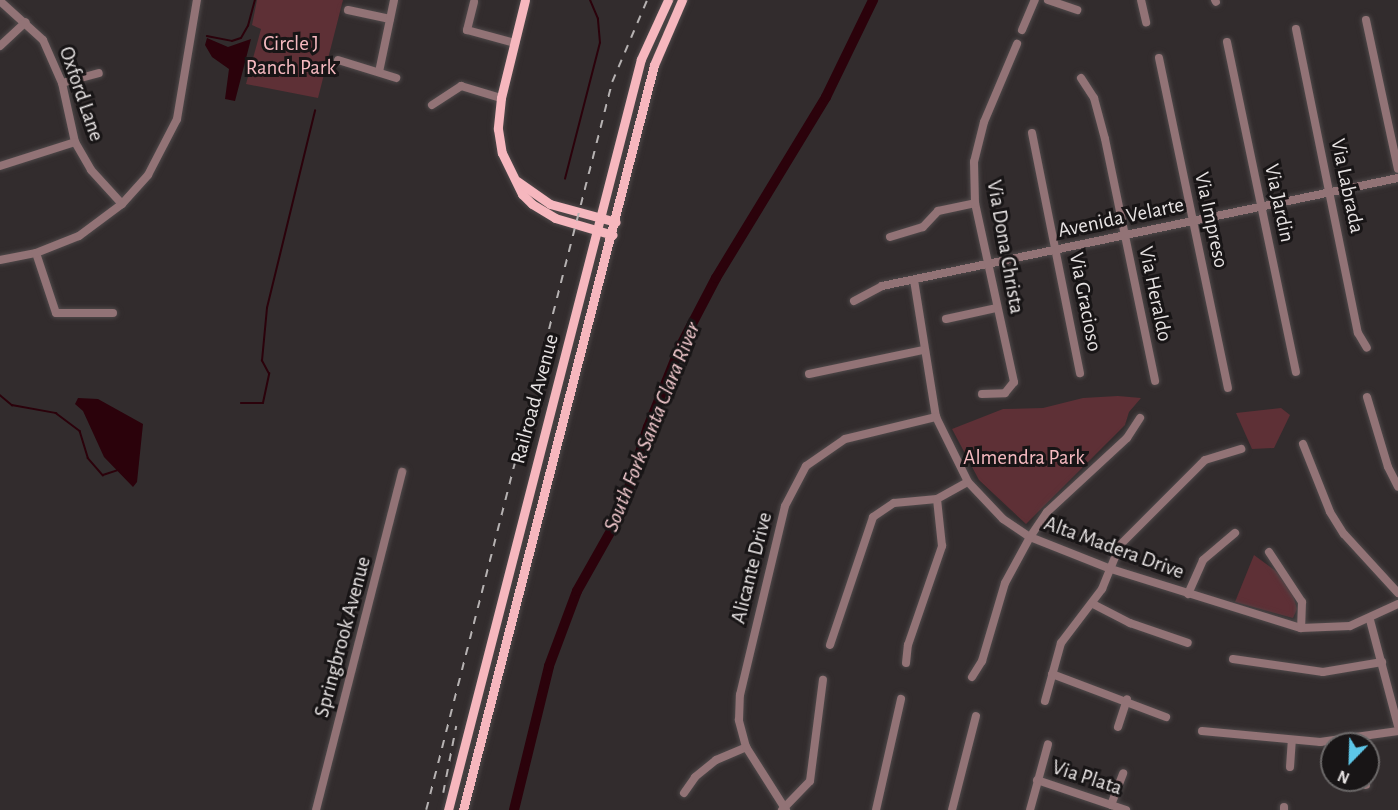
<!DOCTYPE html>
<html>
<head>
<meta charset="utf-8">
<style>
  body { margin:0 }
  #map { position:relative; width:1398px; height:810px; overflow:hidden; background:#322c2d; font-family:"Alegreya Sans",sans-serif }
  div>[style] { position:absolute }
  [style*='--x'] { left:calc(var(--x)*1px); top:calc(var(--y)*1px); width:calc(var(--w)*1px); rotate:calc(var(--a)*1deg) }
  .green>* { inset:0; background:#5e3036 }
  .water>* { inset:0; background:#2b020b }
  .stream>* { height:1.5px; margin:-0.75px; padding:0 0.75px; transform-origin:0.75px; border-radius:0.75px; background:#2b020b }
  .river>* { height:10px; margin:-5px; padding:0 5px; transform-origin:5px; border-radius:5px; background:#2b020b }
  .roads { filter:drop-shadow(0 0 2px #4f494a) drop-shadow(0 0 2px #4f494a) }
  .minor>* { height:8px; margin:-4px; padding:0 4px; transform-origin:4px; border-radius:4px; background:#927376 }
  .major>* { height:9px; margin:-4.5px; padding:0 4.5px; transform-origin:4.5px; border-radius:4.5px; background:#f6b7be }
  .rail>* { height:1.5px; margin-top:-0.75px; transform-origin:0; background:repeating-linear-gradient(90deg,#b6b2b2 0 8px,transparent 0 16px) }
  span { translate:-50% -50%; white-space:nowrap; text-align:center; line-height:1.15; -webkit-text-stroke:6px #181516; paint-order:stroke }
  .park-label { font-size:21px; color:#f6bac0 }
  .street-label { font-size:21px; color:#e8e4e4 }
  .water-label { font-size:22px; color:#f4cbcf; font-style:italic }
  .north { position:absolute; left:1320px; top:732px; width:60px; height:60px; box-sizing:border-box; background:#181516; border:2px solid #6b6868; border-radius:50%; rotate:203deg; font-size:16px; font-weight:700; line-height:24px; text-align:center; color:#e8e4e4 }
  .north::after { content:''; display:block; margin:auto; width:21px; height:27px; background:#5dc7e8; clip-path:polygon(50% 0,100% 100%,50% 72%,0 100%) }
</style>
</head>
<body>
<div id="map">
  <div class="green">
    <i style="clip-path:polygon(257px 0,343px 0,318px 98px,246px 84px,261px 29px,252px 25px)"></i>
    <i style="clip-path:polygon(1118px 396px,1141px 398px,1129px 412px,1125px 425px,1026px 524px,979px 480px,952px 429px,1003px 409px,1043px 408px,1083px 398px)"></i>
    <i style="clip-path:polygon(1281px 408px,1290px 415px,1274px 448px,1252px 449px,1236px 413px)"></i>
    <i style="clip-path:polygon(1254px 555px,1277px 572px,1293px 595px,1297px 609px,1293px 618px,1235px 602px)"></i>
  </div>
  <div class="water">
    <i style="clip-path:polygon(207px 38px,228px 47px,251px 39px,235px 101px,225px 99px,229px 69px,212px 57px,205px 45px)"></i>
    <i style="clip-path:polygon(78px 398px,98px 399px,143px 424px,137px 482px,133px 487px,104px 457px,83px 411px,75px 404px)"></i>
  </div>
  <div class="stream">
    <i style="--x:207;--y:36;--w:25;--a:11"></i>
    <i style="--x:232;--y:41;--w:9;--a:-18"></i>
    <i style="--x:241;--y:38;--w:14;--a:-60"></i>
    <i style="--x:248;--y:26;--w:27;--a:-75"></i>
    <i style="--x:565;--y:179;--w:140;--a:-75.6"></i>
    <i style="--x:600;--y:43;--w:24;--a:-95"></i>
    <i style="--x:598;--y:19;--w:21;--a:-113"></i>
    <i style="--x:0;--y:395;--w:16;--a:40"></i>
    <i style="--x:12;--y:405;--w:45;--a:10.3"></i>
    <i style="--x:56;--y:413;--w:30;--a:37"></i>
    <i style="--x:80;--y:431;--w:28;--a:73"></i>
    <i style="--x:88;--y:458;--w:23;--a:49"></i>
    <i style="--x:103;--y:475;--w:16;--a:-18"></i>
    <i style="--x:241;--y:403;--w:22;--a:0"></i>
    <i style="--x:263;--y:403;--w:30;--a:-78"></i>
    <i style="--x:269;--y:374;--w:15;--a:-118"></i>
    <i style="--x:262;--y:361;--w:53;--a:-84.6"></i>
    <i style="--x:267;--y:308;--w:203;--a:-76.3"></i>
  </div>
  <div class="river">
    <i style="--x:514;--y:810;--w:148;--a:-76.3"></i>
    <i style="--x:549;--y:666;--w:80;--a:-69.5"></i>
    <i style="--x:577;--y:591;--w:90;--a:-60.6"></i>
    <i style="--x:621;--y:513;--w:90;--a:-72.6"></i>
    <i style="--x:648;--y:427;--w:88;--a:-68.1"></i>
    <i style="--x:681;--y:345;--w:76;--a:-62.4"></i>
    <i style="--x:716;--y:278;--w:212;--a:-58.7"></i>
    <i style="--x:826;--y:97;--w:108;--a:-64.1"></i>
  </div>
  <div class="roads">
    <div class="minor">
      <i style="--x:1048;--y:0;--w:31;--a:19"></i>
      <i style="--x:1141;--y:0;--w:23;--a:77"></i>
      <i style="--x:1215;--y:0;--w:2;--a:63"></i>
      <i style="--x:0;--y:1;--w:58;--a:42.2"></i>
      <i style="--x:43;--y:40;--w:47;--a:66.2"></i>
      <i style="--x:62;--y:83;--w:60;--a:77.6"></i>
      <i style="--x:75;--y:142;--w:32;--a:60"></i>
      <i style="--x:91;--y:170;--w:46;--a:47.6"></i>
      <i style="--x:474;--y:2;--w:29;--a:104"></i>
      <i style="--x:467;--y:30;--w:50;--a:15.2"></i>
      <i style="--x:348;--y:10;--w:43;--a:12.1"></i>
      <i style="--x:1366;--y:20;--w:152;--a:77.9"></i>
      <i style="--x:1296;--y:29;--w:310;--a:78.5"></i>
      <i style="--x:1358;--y:333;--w:17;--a:59"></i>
      <i style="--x:1022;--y:30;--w:33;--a:-67"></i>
      <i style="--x:1227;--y:42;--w:337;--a:78.2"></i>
      <i style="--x:0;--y:46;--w:35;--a:-43"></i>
      <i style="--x:1159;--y:58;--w:337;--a:78.2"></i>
      <i style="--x:338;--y:60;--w:61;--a:17.2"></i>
      <i style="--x:379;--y:72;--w:74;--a:-78.2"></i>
      <i style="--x:1081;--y:78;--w:24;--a:57"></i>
      <i style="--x:1094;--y:98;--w:42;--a:75"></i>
      <i style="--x:1105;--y:139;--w:247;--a:78.3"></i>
      <i style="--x:62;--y:83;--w:38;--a:-15"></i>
      <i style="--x:432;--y:105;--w:35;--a:-33"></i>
      <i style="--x:461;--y:86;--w:42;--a:16.7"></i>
      <i style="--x:1032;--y:133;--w:245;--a:78.7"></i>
      <i style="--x:0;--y:166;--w:79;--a:-17.7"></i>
      <i style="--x:890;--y:237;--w:34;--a:-17"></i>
      <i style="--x:923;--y:227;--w:22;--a:-47"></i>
      <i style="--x:938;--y:211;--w:38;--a:-12"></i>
      <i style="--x:36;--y:253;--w:63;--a:71.6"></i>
      <i style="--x:56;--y:313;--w:57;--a:0"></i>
      <i style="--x:0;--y:260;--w:37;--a:-11"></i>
      <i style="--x:36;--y:253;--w:46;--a:-21.6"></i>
      <i style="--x:79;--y:236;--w:54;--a:-36.7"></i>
      <i style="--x:122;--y:204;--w:39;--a:-48"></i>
      <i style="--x:148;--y:175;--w:63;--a:-62.6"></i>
      <i style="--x:177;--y:119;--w:121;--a:-80.5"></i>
      <i style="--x:914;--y:280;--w:139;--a:80.9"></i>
      <i style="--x:936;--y:417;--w:72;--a:63.8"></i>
      <i style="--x:968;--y:482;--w:51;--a:46.6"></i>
      <i style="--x:1003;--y:519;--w:32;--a:34"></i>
      <i style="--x:1030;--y:537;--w:87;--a:21.6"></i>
      <i style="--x:1111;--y:569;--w:199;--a:17.3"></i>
      <i style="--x:1301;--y:628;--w:49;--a:-2.3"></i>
      <i style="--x:1350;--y:626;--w:53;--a:-24.6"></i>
      <i style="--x:854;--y:301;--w:32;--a:-28"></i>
      <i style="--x:882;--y:286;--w:527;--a:-11.82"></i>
      <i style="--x:946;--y:319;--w:51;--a:-12.4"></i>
      <i style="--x:809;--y:374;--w:116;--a:-11.9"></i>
      <i style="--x:982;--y:394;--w:23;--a:-2"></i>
      <i style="--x:1005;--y:393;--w:14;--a:-51"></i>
      <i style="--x:1014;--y:382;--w:183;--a:-102.3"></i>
      <i style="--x:975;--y:203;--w:41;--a:-91.4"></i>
      <i style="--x:974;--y:162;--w:41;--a:-76"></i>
      <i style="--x:984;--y:122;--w:85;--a:-67.1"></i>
      <i style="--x:1367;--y:397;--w:73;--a:73.3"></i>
      <i style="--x:1388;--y:467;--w:22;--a:63"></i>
      <i style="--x:1303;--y:444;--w:73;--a:68.3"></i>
      <i style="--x:1330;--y:512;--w:26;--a:58"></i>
      <i style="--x:1344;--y:534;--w:80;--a:47.5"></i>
      <i style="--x:1269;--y:552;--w:60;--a:56.6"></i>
      <i style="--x:1302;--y:602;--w:26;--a:92"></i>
      <i style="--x:1188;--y:594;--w:37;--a:-66"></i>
      <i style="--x:1203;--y:560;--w:42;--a:-40.2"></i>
      <i style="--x:1093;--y:604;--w:42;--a:27.2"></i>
      <i style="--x:1130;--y:623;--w:61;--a:19"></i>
      <i style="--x:1370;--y:620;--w:110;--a:75.2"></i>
      <i style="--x:830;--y:645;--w:135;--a:-71.4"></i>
      <i style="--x:873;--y:517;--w:25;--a:-34"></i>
      <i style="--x:894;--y:503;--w:43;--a:-5.3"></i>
      <i style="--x:937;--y:499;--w:35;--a:-29"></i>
      <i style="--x:1233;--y:659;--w:91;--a:8.2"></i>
      <i style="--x:1323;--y:672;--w:60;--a:-9.6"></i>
      <i style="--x:906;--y:663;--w:18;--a:-84"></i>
      <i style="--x:908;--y:645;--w:105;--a:-71"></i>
      <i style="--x:942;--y:546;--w:47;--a:-96.1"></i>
      <i style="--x:1052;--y:674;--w:122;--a:20.7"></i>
      <i style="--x:972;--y:677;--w:19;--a:-58"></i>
      <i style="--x:982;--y:661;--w:81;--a:-73.6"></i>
      <i style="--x:1005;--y:583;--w:52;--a:-61.5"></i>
      <i style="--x:1030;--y:537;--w:30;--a:-56"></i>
      <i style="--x:1047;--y:512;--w:109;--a:-42.8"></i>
      <i style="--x:1127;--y:438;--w:24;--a:-57"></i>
      <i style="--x:1045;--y:701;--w:60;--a:-74.6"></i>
      <i style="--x:1061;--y:643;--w:68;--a:-52.8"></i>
      <i style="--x:1102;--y:589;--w:48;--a:-67.8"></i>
      <i style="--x:1120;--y:545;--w:120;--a:-45"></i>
      <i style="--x:1205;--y:460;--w:38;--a:-17"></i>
      <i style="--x:1118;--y:727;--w:29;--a:-72"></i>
      <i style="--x:1202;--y:731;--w:119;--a:5.3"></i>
      <i style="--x:1320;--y:742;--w:79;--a:-8"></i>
      <i style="--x:1290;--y:767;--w:27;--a:-86"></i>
      <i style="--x:1037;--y:780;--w:94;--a:18.6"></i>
      <i style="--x:1365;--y:780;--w:5;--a:79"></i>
      <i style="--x:684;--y:793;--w:19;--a:-55"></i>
      <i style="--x:695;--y:777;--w:27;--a:-39"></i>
      <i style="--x:716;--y:760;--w:33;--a:-23"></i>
      <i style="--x:1111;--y:805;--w:34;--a:-69"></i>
      <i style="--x:316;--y:810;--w:349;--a:-75.7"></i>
      <i style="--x:782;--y:810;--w:40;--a:-46"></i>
      <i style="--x:810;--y:781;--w:102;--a:-82.7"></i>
      <i style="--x:786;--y:810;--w:75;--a:-122.4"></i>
      <i style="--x:746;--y:747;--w:28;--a:-105"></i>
      <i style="--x:739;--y:720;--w:25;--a:-88"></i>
      <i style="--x:740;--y:695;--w:194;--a:-76.6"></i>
      <i style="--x:785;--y:506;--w:45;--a:-62.3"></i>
      <i style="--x:806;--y:466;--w:47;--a:-34.7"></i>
      <i style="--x:845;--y:439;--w:94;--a:-13.6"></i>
      <i style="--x:876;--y:810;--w:114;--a:-77.3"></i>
      <i style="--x:952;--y:810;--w:97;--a:-75.7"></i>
      <i style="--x:1030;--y:810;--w:68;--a:-74.7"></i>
      <i style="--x:1284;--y:810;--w:3;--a:-90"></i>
    </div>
    <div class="major">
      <i style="--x:525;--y:0;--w:101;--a:103.8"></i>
      <i style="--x:501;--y:98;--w:31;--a:96"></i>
      <i style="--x:498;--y:129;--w:24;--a:81"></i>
      <i style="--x:502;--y:153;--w:46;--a:64"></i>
      <i style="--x:522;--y:194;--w:14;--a:45"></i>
      <i style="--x:532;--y:204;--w:27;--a:31"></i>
      <i style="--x:555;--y:218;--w:60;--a:16.3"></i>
      <i style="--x:517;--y:181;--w:40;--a:34.9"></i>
      <i style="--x:550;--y:204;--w:68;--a:15.3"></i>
      <i style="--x:448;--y:810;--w:775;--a:-75.59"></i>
      <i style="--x:641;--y:59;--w:65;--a:-65.4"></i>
      <i style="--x:463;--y:810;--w:769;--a:-75.62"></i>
      <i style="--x:654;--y:65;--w:71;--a:-66.7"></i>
    </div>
  </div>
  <div class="rail">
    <i style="--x:443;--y:793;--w:68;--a:-79"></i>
    <i style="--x:426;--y:810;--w:751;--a:-75.67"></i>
    <i style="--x:612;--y:82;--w:89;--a:-66.9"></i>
  </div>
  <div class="park-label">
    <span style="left:291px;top:56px">Circle J<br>Ranch Park</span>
    <span style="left:1024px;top:458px">Almendra Park</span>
  </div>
  <div class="street-label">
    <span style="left:81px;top:94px;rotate:71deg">Oxford Lane</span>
    <span style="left:1347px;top:186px;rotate:78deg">Via Labrada</span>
    <span style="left:1279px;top:203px;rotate:78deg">Via Jardin</span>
    <span style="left:1121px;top:218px;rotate:-12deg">Avenida Velarte</span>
    <span style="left:1211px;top:220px;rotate:78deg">Via Impreso</span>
    <span style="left:1005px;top:247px;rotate:80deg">Via Dona Christa</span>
    <span style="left:1155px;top:294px;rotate:78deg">Via Heraldo</span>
    <span style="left:1085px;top:302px;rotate:79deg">Via Gracioso</span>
    <span style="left:535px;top:399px;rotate:-75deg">Railroad Avenue</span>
    <span style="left:1114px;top:548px;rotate:20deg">Alta Madera Drive</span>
    <span style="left:752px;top:568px;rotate:-76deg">Alicante Drive</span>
    <span style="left:343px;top:637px;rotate:-75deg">Springbrook Avenue</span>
    <span style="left:1087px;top:778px;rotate:18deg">Via Plata</span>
  </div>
  <div class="water-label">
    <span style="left:652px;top:427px;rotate:-68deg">South Fork Santa Clara River</span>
  </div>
  <div class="north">N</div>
</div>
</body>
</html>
